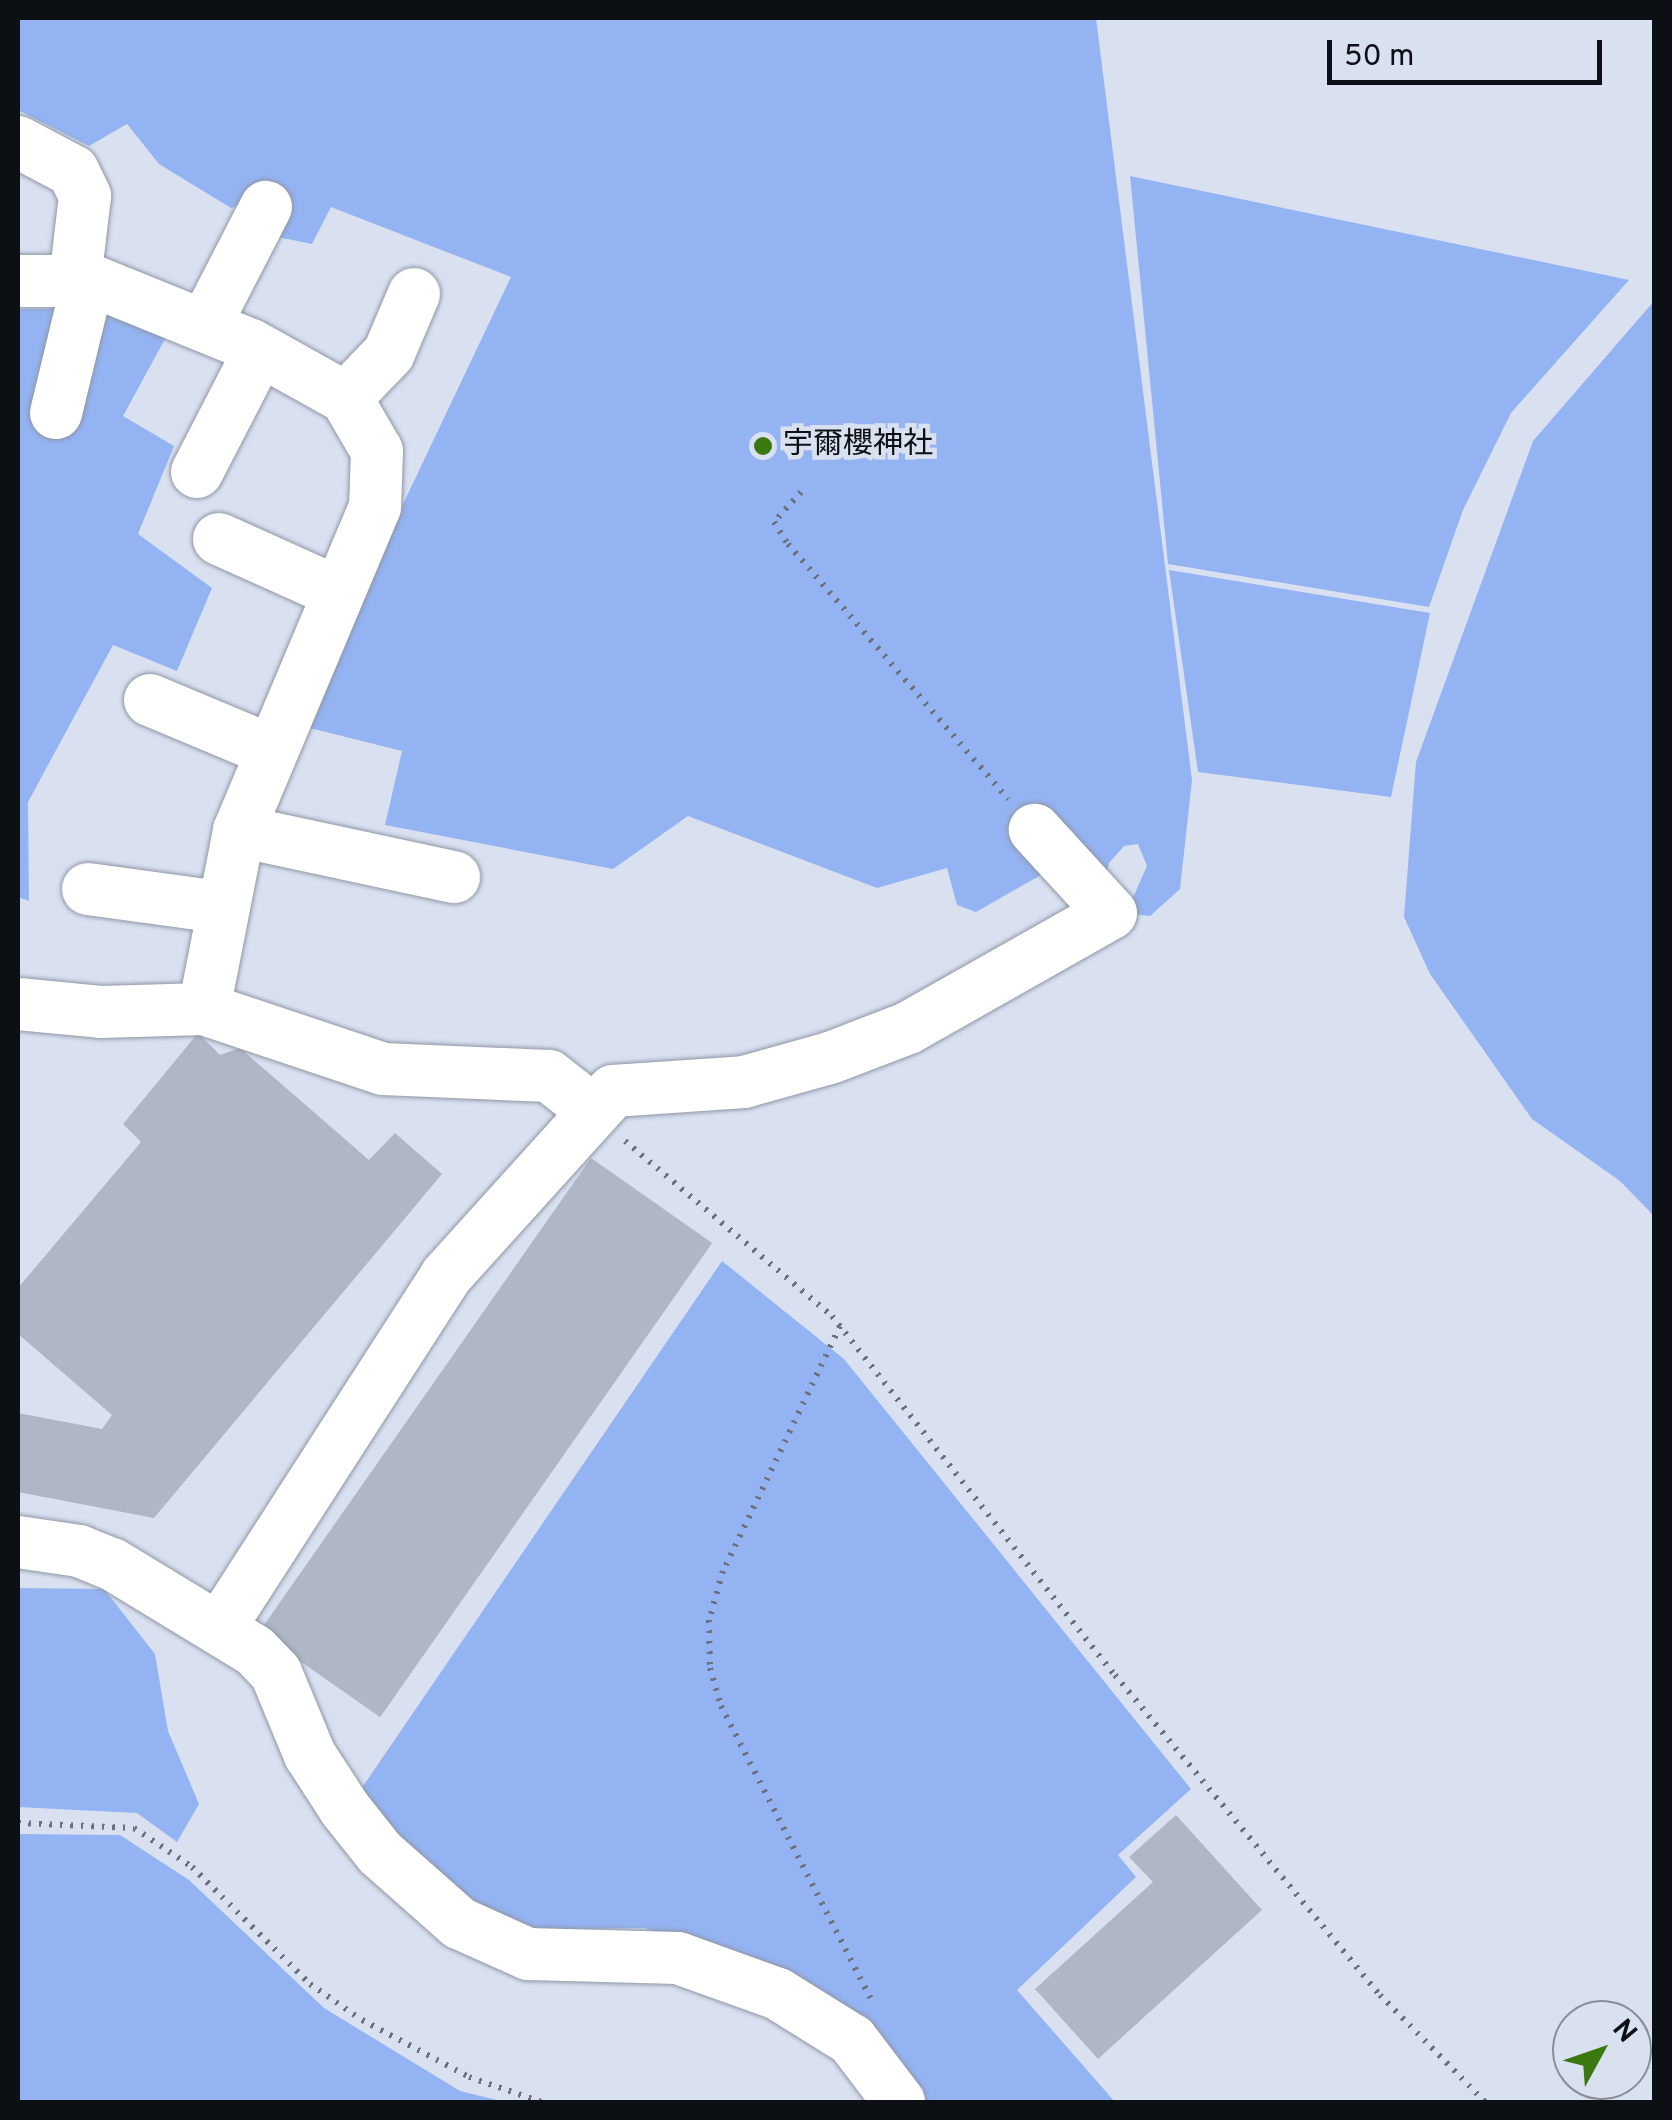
<!DOCTYPE html>
<html>
<head>
<meta charset="utf-8">
<style>
  body { margin:0 }
  #map { position:relative; width:1672px; height:2120px; overflow:hidden; background:#d9e1f1; font-family:Overpass,"Noto Sans JP",sans-serif }
  div>[style] { position:absolute }
  [style*='--x'] { left:calc(var(--x)*1px); top:calc(var(--y)*1px); width:calc(var(--w)*1px); rotate:calc(var(--a)*1deg) }
  .green>* { inset:0; background:#94b3f2 }
  .building>* { inset:0; background:#afb7c6; transform-origin:0 0 }
  .path>* { height:6px; margin-top:-3px; transform-origin:0; background:repeating-linear-gradient(90deg,#6c717b 0 2.5px,transparent 0 10.5px) }
  .roads { filter:drop-shadow(0 0 2px #8f96a5) drop-shadow(0 0 2px #8f96a5) }
  .minor>* { height:52px; margin:-26px; padding:0 26px; transform-origin:26px; border-radius:26px; background:#fff }
  .dots>* { width:28px; height:28px; translate:-50% -50%; box-sizing:border-box; border:5px solid #d9e1f1; border-radius:50% }
  span { translate:-50% -50%; white-space:nowrap; text-align:center; line-height:1.15; -webkit-text-stroke:9px #d9e1f1; paint-order:stroke }
  .poi-label { font-size:30px; color:#0c0f14 }
  .left { translate:0 -50%; text-align:left }
  .frame { position:absolute; inset:0; border:20px solid #0c0f14; pointer-events:none }
  .north { position:absolute; left:1552px; top:2000px; width:100px; height:100px; box-sizing:border-box; background:#d9e1f1; border:2px solid #878d99; border-radius:50%; rotate:50deg; font-size:28px; font-weight:700; line-height:40px; text-align:center; color:#0c0f14 }
  .north::after { content:''; display:block; margin:auto; width:35px; height:45px; background:#3c7810; clip-path:polygon(50% 0,100% 100%,50% 72%,0 100%) }
  .scale { position:absolute; left:1327px; top:40px; width:275px; height:45px; box-sizing:border-box; border:5px solid #0c0f14; border-top:0; padding-left:12px; font-size:30px; line-height:35px; white-space:nowrap; color:#0c0f14; -webkit-text-stroke:8px #d9e1f1; paint-order:stroke }
</style>
</head>
<body>
<div id="map">
  <div class="green">
    <i style="clip-path:polygon(18px 18px,1096px 18px,1192px 780px,1180px 889px,1150px 916px,1126px 913px,1147px 866px,1138px 844px,1124px 846px,1109px 863px,1102px 891px,1053px 868px,976px 912px,957px 905px,947px 868px,877px 888px,688px 816px,613px 869px,385px 825px,402px 751px,298px 725px,511px 277px,331px 207px,312px 244px,278px 237px,274px 192px,231px 208px,159px 164px,127px 124px,89px 146px,18px 110px)"></i>
    <i style="clip-path:polygon(1130px 176px,1629px 280px,1511px 413px,1463px 510px,1429px 607px,1168px 564px)"></i>
    <i style="clip-path:polygon(1654px 301px,1654px 1216px,1620px 1181px,1532px 1119px,1430px 974px,1404px 917px,1416px 762px,1533px 441px)"></i>
    <i style="clip-path:polygon(18px 309px,103px 309px,171px 328px,123px 416px,174px 446px,138px 534px,212px 588px,177px 671px,113px 645px,28px 802px,29px 901px,18px 897px)"></i>
    <i style="clip-path:polygon(1169px 570px,1430px 613px,1391px 797px,1198px 772px)"></i>
    <i style="clip-path:polygon(722px 1261px,844px 1359px,1191px 1789px,1118px 1855px,1136px 1877px,1017px 1990px,1115px 2102px,916px 2102px,757px 1965px,644px 1928px,501px 1930px,443px 1888px,359px 1792px)"></i>
    <i style="clip-path:polygon(18px 1588px,104px 1589px,155px 1654px,168px 1731px,199px 1804px,177px 1842px,137px 1813px,18px 1807px)"></i>
    <i style="clip-path:polygon(18px 1834px,120px 1835px,189px 1880px,324px 2008px,460px 2091px,505px 2102px,18px 2102px)"></i>
  </div>
  <div class="building">
    <i style="clip-path:polygon(198px 1033px,220px 1055px,240px 1048px,369px 1160px,395px 1133px,442px 1174px,154px 1518px,18px 1492px,18px 1413px,102px 1429px,112px 1415px,18px 1334px,18px 1288px,141px 1142px,123px 1124px)"></i>
    <i style="left:591px;top:1158px;width:148px;height:579px;rotate:35deg"></i>
    <i style="clip-path:polygon(1176px 1815px,1262px 1910px,1098px 2059px,1035px 1989px,1153px 1882px,1129px 1857px)"></i>
  </div>
  <div class="path">
    <i style="--x:801;--y:492;--w:40;--a:132"></i>
    <i style="--x:774;--y:522;--w:26;--a:58"></i>
    <i style="--x:788;--y:544;--w:337;--a:49.2"></i>
    <i style="--x:625;--y:1141;--w:271;--a:40.2"></i>
    <i style="--x:832;--y:1316;--w:457;--a:51.8"></i>
    <i style="--x:1115;--y:1675;--w:415;--a:50.4"></i>
    <i style="--x:1380;--y:1995;--w:150;--a:45.5"></i>
    <i style="--x:840;--y:1326;--w:272;--a:115.5"></i>
    <i style="--x:723;--y:1571;--w:51;--a:105.9"></i>
    <i style="--x:709;--y:1620;--w:48;--a:88.8"></i>
    <i style="--x:710;--y:1668;--w:40;--a:74"></i>
    <i style="--x:721;--y:1706;--w:329;--a:62.9"></i>
    <i style="--x:18;--y:1823;--w:116;--a:2.5"></i>
    <i style="--x:134;--y:1828;--w:70;--a:33.9"></i>
    <i style="--x:192;--y:1867;--w:166;--a:44.8"></i>
    <i style="--x:310;--y:1984;--w:63;--a:34.7"></i>
    <i style="--x:362;--y:2020;--w:121;--a:28"></i>
    <i style="--x:469;--y:2077;--w:76;--a:19.1"></i>
  </div>
  <div class="roads">
    <div class="minor">
      <i style="--x:18;--y:142;--w:62;--a:27.8"></i>
      <i style="--x:73;--y:171;--w:28;--a:64"></i>
      <i style="--x:85;--y:196;--w:85;--a:96.8"></i>
      <i style="--x:18;--y:281;--w:75;--a:0"></i>
      <i style="--x:93;--y:281;--w:170;--a:22.1"></i>
      <i style="--x:251;--y:345;--w:109;--a:29.2"></i>
      <i style="--x:346;--y:398;--w:61;--a:59.7"></i>
      <i style="--x:377;--y:451;--w:56;--a:92"></i>
      <i style="--x:375;--y:507;--w:351;--a:112.8"></i>
      <i style="--x:239;--y:831;--w:181;--a:101.1"></i>
      <i style="--x:205;--y:325;--w:133;--a:-62.7"></i>
      <i style="--x:346;--y:398;--w:62;--a:-46.3"></i>
      <i style="--x:389;--y:353;--w:64;--a:-67"></i>
      <i style="--x:56;--y:413;--w:136;--a:-76.4"></i>
      <i style="--x:197;--y:472;--w:137;--a:-62.7"></i>
      <i style="--x:219;--y:539;--w:129;--a:24.2"></i>
      <i style="--x:150;--y:700;--w:132;--a:22.7"></i>
      <i style="--x:239;--y:831;--w:220;--a:12.1"></i>
      <i style="--x:88;--y:889;--w:133;--a:7.8"></i>
      <i style="--x:18;--y:1004;--w:83;--a:5.5"></i>
      <i style="--x:101;--y:1012;--w:103;--a:-1.7"></i>
      <i style="--x:204;--y:1009;--w:189;--a:18.5"></i>
      <i style="--x:383;--y:1069;--w:166;--a:2.4"></i>
      <i style="--x:549;--y:1076;--w:57;--a:37.9"></i>
      <i style="--x:18;--y:1542;--w:62;--a:8.4"></i>
      <i style="--x:79;--y:1551;--w:35;--a:22"></i>
      <i style="--x:112;--y:1564;--w:167;--a:31.3"></i>
      <i style="--x:255;--y:1651;--w:30;--a:46"></i>
      <i style="--x:276;--y:1673;--w:89;--a:67.5"></i>
      <i style="--x:310;--y:1755;--w:64;--a:57.1"></i>
      <i style="--x:345;--y:1809;--w:56;--a:51.5"></i>
      <i style="--x:380;--y:1853;--w:106;--a:41.5"></i>
      <i style="--x:459;--y:1923;--w:76;--a:24.2"></i>
      <i style="--x:528;--y:1954;--w:150;--a:1.5"></i>
      <i style="--x:678;--y:1958;--w:106;--a:19.8"></i>
      <i style="--x:778;--y:1994;--w:87;--a:31.9"></i>
      <i style="--x:852;--y:2040;--w:78;--a:52.8"></i>
      <i style="--x:220;--y:1627;--w:417;--a:-57.2"></i>
      <i style="--x:446;--y:1276;--w:249;--a:-47.9"></i>
      <i style="--x:613;--y:1091;--w:131;--a:-3.9"></i>
      <i style="--x:744;--y:1082;--w:89;--a:-15.6"></i>
      <i style="--x:830;--y:1058;--w:84;--a:-21"></i>
      <i style="--x:908;--y:1028;--w:233;--a:-29.5"></i>
      <i style="--x:1111;--y:913;--w:113;--a:-132.5"></i>
    </div>
  </div>
  <div class="dots">
    <i style="left:763px;top:446px;background:#3c7810"></i>
  </div>
  <div class="poi-label">
    <span class="left" style="left:783px;top:446px">宇爾櫻神社</span>
  </div>
  <div class="frame"></div>
  <div class="north">N</div>
  <div class="scale">50 m</div>
</div>
</body>
</html>
